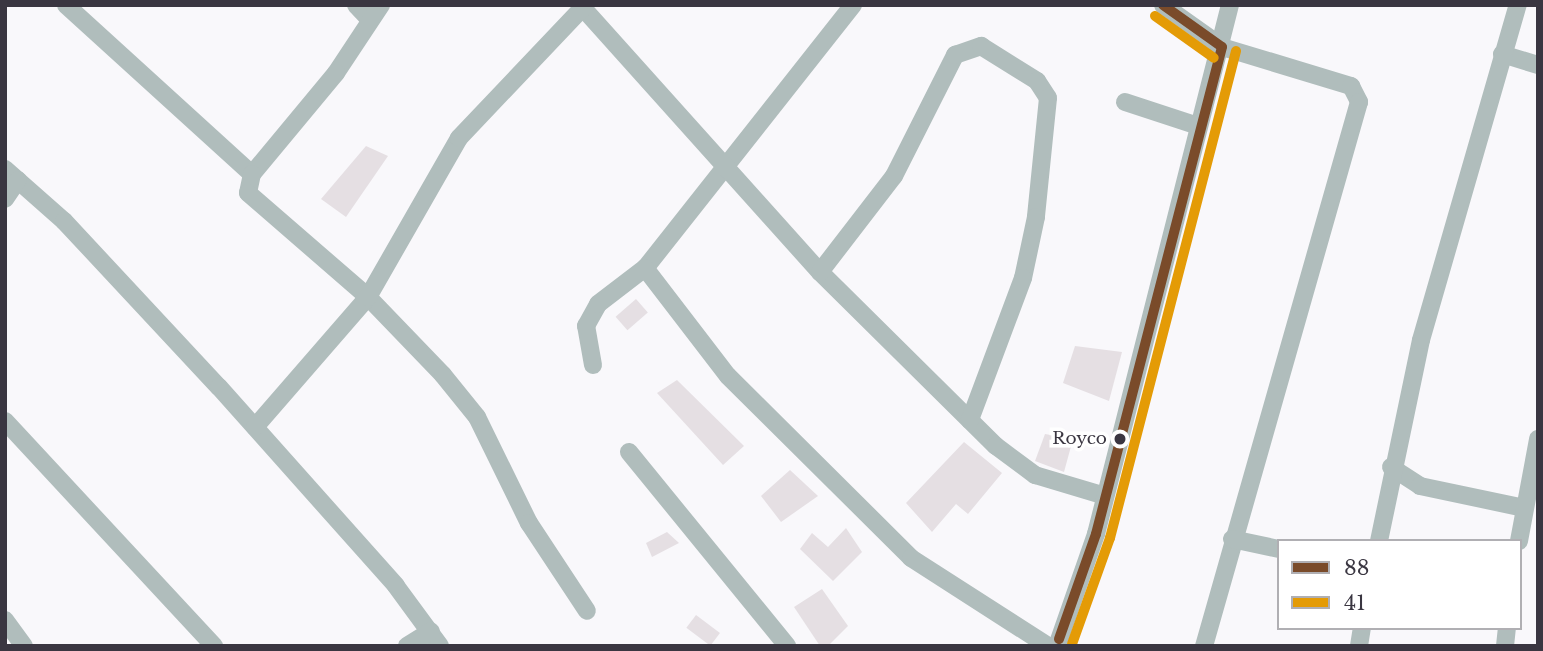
<!DOCTYPE html>
<html>
<head>
<meta charset="utf-8">
<style>
  body { margin:0 }
  #map { position:relative; width:1543px; height:651px; overflow:hidden; background:#f9f8fb; font-family:"Libre Baskerville",serif }
  div>[style] { position:absolute }
  [style*='--x'] { left:calc(var(--x)*1px); top:calc(var(--y)*1px); width:calc(var(--w)*1px); rotate:calc(var(--a)*1deg) }
  .building>* { inset:0; background:#e5dfe3; transform-origin:0 0 }
  .minor>* { height:18px; margin:-9px; padding:0 9px; transform-origin:9px; border-radius:9px; background:#b0bdbc }
  .bus-1>* { height:10px; margin:-5px; padding:0 5px; transform-origin:5px; border-radius:5px; background:#7a4b2a }
  .bus-2>* { height:10px; margin:-5px; padding:0 5px; transform-origin:5px; border-radius:5px; background:#e49b06 }
  .dots>* { width:19px; height:19px; translate:-50% -50%; box-sizing:border-box; border:4px solid #fff; border-radius:50% }
  span { translate:-50% -50%; white-space:nowrap; text-align:center; line-height:1.15; -webkit-text-stroke:7px #fff; paint-order:stroke }
  .bus-label { font-size:17px; color:#3a3641 }
  .right { translate:-100% -50%; text-align:right }
  .frame { position:absolute; inset:0; border:7px solid #3a3641; pointer-events:none }
  .legend { position:absolute; left:1277px; top:539px; width:245px; height:91px; box-sizing:border-box; background:#fff; border:2px solid #b0afb3; margin:0; padding:9px 12px; list-style:none; font-size:21px; color:#3a3641 }
  .legend li { display:flex; align-items:center; gap:14px; height:35px }
  .legend b { width:35px; border:2px solid #b0afb3 }
</style>
</head>
<body>
<div id="map">
  <div class="building">
    <i style="clip-path:polygon(366px 146px,388px 156px,346px 217px,321px 199px)"></i>
    <i style="left:636px;top:299px;width:18px;height:27px;rotate:49deg"></i>
    <i style="clip-path:polygon(1075px 346px,1122px 352px,1109px 401px,1063px 383px)"></i>
    <i style="clip-path:polygon(677px 380px,744px 446px,723px 465px,657px 393px)"></i>
    <i style="clip-path:polygon(1045px 434px,1073px 439px,1064px 472px,1035px 461px)"></i>
    <i style="clip-path:polygon(964px 442px,1002px 473px,968px 514px,956px 504px,932px 532px,906px 503px)"></i>
    <i style="clip-path:polygon(790px 470px,818px 496px,781px 522px,761px 496px)"></i>
    <i style="clip-path:polygon(846px 528px,862px 552px,833px 581px,800px 549px,812px 533px,828px 547px)"></i>
    <i style="clip-path:polygon(667px 532px,679px 543px,652px 557px,646px 543px)"></i>
    <i style="clip-path:polygon(822px 589px,848px 626px,828px 646px,820px 646px,794px 607px)"></i>
    <i style="left:696px;top:615px;width:30px;height:16px;rotate:37deg"></i>
  </div>
  <div class="minor">
    <i style="--x:66;--y:5;--w:251;--a:42.3"></i>
    <i style="--x:356;--y:5;--w:19;--a:47"></i>
    <i style="--x:381;--y:5;--w:82;--a:123.5"></i>
    <i style="--x:336;--y:73;--w:131;--a:129.7"></i>
    <i style="--x:252;--y:174;--w:19;--a:102"></i>
    <i style="--x:248;--y:193;--w:159;--a:40.9"></i>
    <i style="--x:368;--y:297;--w:108;--a:46.1"></i>
    <i style="--x:443;--y:375;--w:54;--a:51"></i>
    <i style="--x:477;--y:417;--w:118;--a:63.9"></i>
    <i style="--x:529;--y:523;--w:105;--a:56.6"></i>
    <i style="--x:853;--y:5;--w:335;--a:128.3"></i>
    <i style="--x:645;--y:268;--w:136;--a:52.5"></i>
    <i style="--x:728;--y:376;--w:258;--a:44.8"></i>
    <i style="--x:911;--y:558;--w:163;--a:32.7"></i>
    <i style="--x:1163;--y:5;--w:72;--a:35.4"></i>
    <i style="--x:1222;--y:47;--w:135;--a:16.8"></i>
    <i style="--x:1351;--y:86;--w:18;--a:63"></i>
    <i style="--x:1359;--y:102;--w:566;--a:105.9"></i>
    <i style="--x:583;--y:8;--w:355;--a:48.1"></i>
    <i style="--x:820;--y:272;--w:247;--a:44.7"></i>
    <i style="--x:996;--y:446;--w:49;--a:36.6"></i>
    <i style="--x:1035;--y:475;--w:73;--a:16.7"></i>
    <i style="--x:1502;--y:54;--w:38;--a:17"></i>
    <i style="--x:1125;--y:102;--w:77;--a:18.2"></i>
    <i style="--x:5;--y:169;--w:79;--a:41.4"></i>
    <i style="--x:64;--y:221;--w:227;--a:47"></i>
    <i style="--x:219;--y:387;--w:266;--a:48.3"></i>
    <i style="--x:396;--y:586;--w:74;--a:53.7"></i>
    <i style="--x:5;--y:199;--w:23;--a:-56"></i>
    <i style="--x:820;--y:272;--w:121;--a:-52.4"></i>
    <i style="--x:894;--y:176;--w:136;--a:-63.2"></i>
    <i style="--x:955;--y:55;--w:28;--a:-19"></i>
    <i style="--x:981;--y:46;--w:66;--a:32"></i>
    <i style="--x:1037;--y:81;--w:20;--a:57"></i>
    <i style="--x:1048;--y:98;--w:120;--a:95.8"></i>
    <i style="--x:1036;--y:217;--w:62;--a:102"></i>
    <i style="--x:1023;--y:278;--w:152;--a:110.5"></i>
    <i style="--x:593;--y:365;--w:40;--a:-100"></i>
    <i style="--x:586;--y:326;--w:25;--a:-61"></i>
    <i style="--x:598;--y:304;--w:59;--a:-37.5"></i>
    <i style="--x:5;--y:421;--w:307;--a:47.1"></i>
    <i style="--x:255;--y:427;--w:172;--a:-49"></i>
    <i style="--x:368;--y:297;--w:183;--a:-60.2"></i>
    <i style="--x:459;--y:138;--w:183;--a:-46.5"></i>
    <i style="--x:629;--y:452;--w:250;--a:50.8"></i>
    <i style="--x:1391;--y:467;--w:35;--a:33"></i>
    <i style="--x:1420;--y:486;--w:106;--a:11.9"></i>
    <i style="--x:1232;--y:539;--w:48;--a:12"></i>
    <i style="--x:1379;--y:541;--w:205;--a:-78.2"></i>
    <i style="--x:1421;--y:340;--w:349;--a:-73.9"></i>
    <i style="--x:1519;--y:541;--w:104;--a:-79.4"></i>
    <i style="--x:5;--y:620;--w:32;--a:54"></i>
    <i style="--x:407;--y:646;--w:28;--a:-32"></i>
    <i style="--x:1057;--y:646;--w:119;--a:-70.8"></i>
    <i style="--x:1096;--y:534;--w:546;--a:-75.79"></i>
    <i style="--x:1359;--y:646;--w:18;--a:-81"></i>
    <i style="--x:1505;--y:646;--w:18;--a:-84"></i>
  </div>
  <div class="bus-1">
    <i style="--x:1163;--y:5;--w:72;--a:35.4"></i>
    <i style="--x:1059;--y:639;--w:111;--a:-70.6"></i>
    <i style="--x:1096;--y:534;--w:503;--a:-75.49"></i>
  </div>
  <div class="bus-2">
    <i style="--x:1155;--y:16;--w:72;--a:35.4"></i>
    <i style="--x:1072;--y:644;--w:113;--a:-70.3"></i>
    <i style="--x:1110;--y:538;--w:503;--a:-75.49"></i>
  </div>
  <div class="dots">
    <i style="left:1120px;top:439px;background:#3a3641"></i>
  </div>
  <div class="bus-label">
    <span class="right" style="left:1107px;top:439px">Royco</span>
  </div>
  <div class="frame"></div>
  <ul class="legend">
  <li><b style="height:9px;background:#7a4b2a"></b>88</li>
  <li><b style="height:9px;background:#e49b06"></b>41</li>
  </ul>
</div>
</body>
</html>
